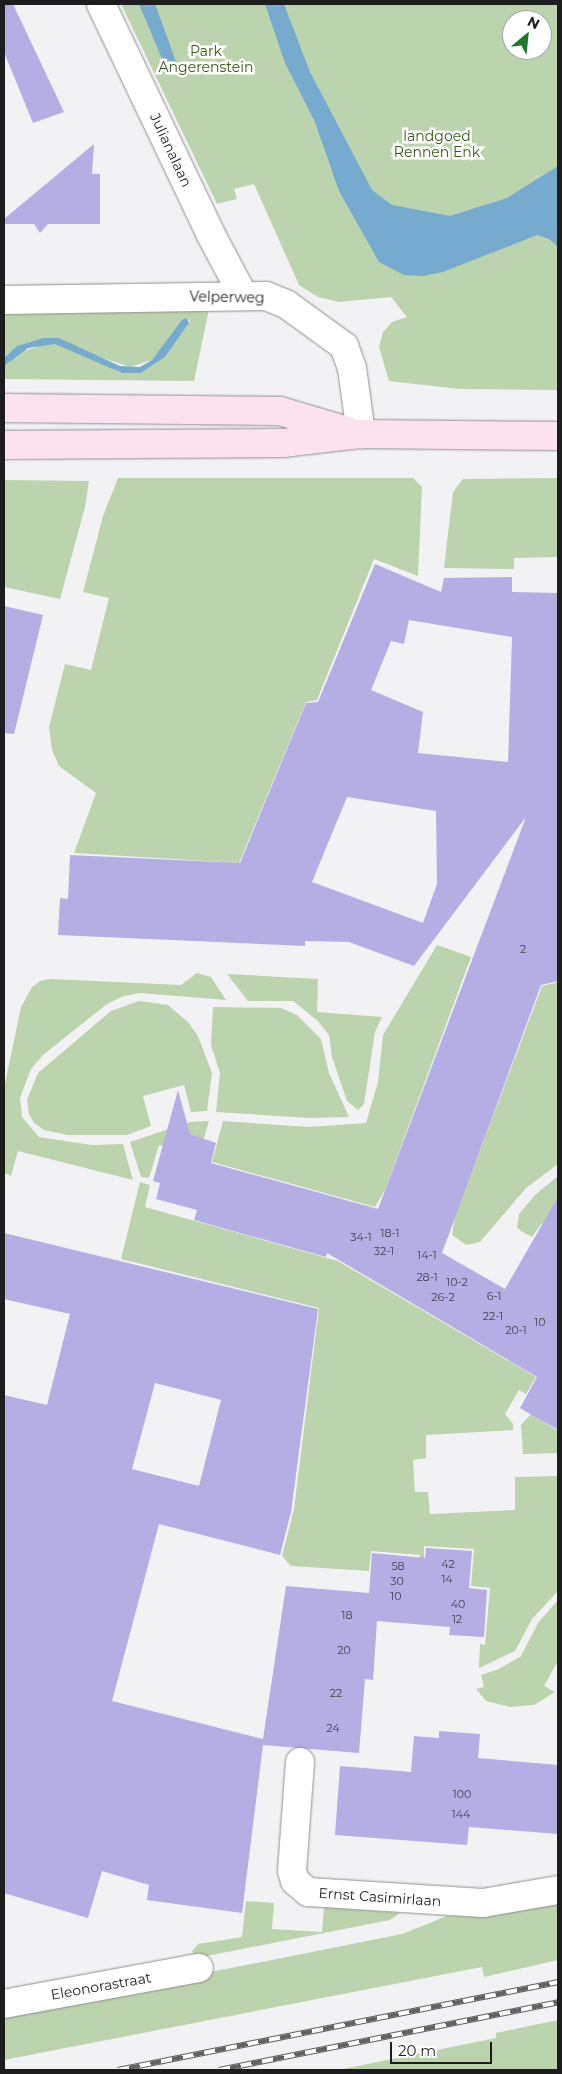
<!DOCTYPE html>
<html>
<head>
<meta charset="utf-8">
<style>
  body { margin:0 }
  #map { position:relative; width:562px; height:2074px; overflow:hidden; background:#f2f2f5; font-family:Montserrat,sans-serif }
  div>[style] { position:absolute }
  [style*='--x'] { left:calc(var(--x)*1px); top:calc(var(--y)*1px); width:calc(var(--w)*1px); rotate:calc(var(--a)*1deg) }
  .green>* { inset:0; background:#bcd4ad }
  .water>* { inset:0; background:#76aace }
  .building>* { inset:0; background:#b4aee4 }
  .roads { filter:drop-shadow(0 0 1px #908f92) drop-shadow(0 0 1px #908f92) }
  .street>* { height:28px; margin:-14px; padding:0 14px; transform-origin:14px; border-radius:14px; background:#fff }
  .secondary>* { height:28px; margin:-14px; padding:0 14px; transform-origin:14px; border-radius:14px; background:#fce2ed }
  .rail>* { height:5.5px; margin-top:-2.75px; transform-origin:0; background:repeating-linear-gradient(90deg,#fff 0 11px,#616162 0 22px); box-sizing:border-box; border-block:1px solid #616162 }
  span { translate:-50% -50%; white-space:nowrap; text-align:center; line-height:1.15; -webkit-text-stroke:5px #fff; paint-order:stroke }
  .number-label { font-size:11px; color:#434150 }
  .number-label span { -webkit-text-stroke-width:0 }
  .park-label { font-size:14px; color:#345911 }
  .street-label { font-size:14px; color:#1d1d1e }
  .frame { position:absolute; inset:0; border:5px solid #1d1d1e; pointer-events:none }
  .north { position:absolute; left:502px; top:10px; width:50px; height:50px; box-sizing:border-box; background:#fff; border:1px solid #a5a5a5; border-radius:50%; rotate:28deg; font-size:14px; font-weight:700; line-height:20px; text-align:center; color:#1d1d1e }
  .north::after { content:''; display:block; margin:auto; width:18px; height:22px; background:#19792a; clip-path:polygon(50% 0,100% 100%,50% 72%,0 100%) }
  .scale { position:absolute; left:390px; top:2042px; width:102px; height:22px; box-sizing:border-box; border:2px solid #1d1d1e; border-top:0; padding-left:6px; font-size:15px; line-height:18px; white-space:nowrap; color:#1d1d1e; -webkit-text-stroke:4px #fff; paint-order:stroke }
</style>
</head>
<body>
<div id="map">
  <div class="green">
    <i style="clip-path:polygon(evenodd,121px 4px,558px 4px,558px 390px,459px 389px,389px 381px,379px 347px,383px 332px,392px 322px,407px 317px,391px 297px,339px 302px,318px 297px,299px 285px,254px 184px,234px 189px,237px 199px,217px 204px,121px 4px,512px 20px,542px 20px,542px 50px,512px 50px,512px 20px)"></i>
    <i style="clip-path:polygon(209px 309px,194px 381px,4px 379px,4px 366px,20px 352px,49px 343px,68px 347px,121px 373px,141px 373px,165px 357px,190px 321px,187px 318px,152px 360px,130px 367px,43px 338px,17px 346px,4px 358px,4px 314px)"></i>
    <i style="clip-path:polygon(118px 478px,413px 478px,422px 487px,418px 576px,374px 559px,317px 700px,306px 702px,239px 863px,74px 853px,96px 793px,59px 766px,52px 750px,49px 727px,65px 664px,91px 670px,109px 598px,83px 592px,103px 516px)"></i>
    <i style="clip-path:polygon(558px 478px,558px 557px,514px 558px,514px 569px,444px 568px,453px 492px,463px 479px)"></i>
    <i style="clip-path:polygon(4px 480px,89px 481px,85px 507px,60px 599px,4px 587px)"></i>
    <i style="clip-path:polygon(437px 945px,471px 957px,385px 1190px,375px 1207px,212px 1162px,223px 1121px,309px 1127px,366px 1123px,378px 1082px,383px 1035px)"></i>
    <i style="clip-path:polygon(197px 973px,211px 977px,226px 1000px,140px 993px,124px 996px,107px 1004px,43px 1055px,31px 1069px,20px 1098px,22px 1117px,39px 1137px,92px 1145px,123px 1144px,133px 1180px,18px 1151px,11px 1176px,4px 1173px,4px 1088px,21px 1007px,32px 987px,40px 981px,51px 979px,181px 985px)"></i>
    <i style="clip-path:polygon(227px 974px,318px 979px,317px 1012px,382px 1017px,375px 1032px,364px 1104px,358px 1110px,347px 1101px,332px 1057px,329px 1035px,318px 1021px,293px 1001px,248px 1001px)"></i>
    <i style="clip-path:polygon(558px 982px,558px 1164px,526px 1188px,480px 1242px,466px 1245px,452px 1235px,455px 1217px,542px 986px)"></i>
    <i style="clip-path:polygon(139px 1001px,168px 1005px,188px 1022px,198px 1036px,212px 1073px,207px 1111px,191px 1112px,184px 1085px,143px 1096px,151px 1126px,127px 1135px,68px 1135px,44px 1130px,34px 1123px,29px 1114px,27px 1100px,38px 1073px,111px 1011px)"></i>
    <i style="clip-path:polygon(213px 1007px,281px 1008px,297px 1015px,321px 1039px,329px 1073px,349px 1117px,309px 1118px,216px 1112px,220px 1073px,211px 1045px)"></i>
    <i style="clip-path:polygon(209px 1121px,199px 1155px,159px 1145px,149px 1178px,141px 1177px,130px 1142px,190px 1122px)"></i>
    <i style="clip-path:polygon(558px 1176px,558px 1234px,541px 1224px,532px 1237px,521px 1231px,517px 1227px,519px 1214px,535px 1195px)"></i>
    <i style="clip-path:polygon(140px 1182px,150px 1185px,145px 1207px,338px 1261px,536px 1377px,526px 1394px,519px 1390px,505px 1414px,513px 1424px,513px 1430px,426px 1435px,426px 1458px,413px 1460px,415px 1492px,428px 1492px,430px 1514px,515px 1510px,515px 1477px,558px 1476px,558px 1591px,532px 1619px,515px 1651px,479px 1668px,480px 1644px,485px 1645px,490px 1588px,471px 1586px,474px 1549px,424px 1546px,424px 1559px,419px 1559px,420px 1555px,371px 1551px,369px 1571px,291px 1566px,282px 1556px,294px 1509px,319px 1308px,121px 1259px)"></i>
    <i style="clip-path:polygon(531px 1414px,558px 1431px,558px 1453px,523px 1454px,521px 1425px)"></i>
    <i style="clip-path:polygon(558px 1600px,558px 1661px,544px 1686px,555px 1692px,534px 1705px,510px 1707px,486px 1701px,476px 1689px,484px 1687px,481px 1675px,499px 1669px,521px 1656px,538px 1623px)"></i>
    <i style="clip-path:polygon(246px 1901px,274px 1903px,272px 1929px,322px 1932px,324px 1907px,400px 1913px,390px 1920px,196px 1958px,192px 1951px,198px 1944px,242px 1937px)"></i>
    <i style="clip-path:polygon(558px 1903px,558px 1960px,484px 1977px,482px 1967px,4px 2060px,4px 2013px,402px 1934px,447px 1916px,486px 1917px)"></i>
    <i style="clip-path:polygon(558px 2020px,558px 2070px,338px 2070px,496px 2038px,496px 2033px)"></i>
  </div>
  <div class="water">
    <i style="clip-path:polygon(139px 4px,155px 4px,179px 70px,177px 73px,167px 71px)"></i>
    <i style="clip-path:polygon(265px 4px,284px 4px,310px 72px,372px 190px,392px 205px,450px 216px,507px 198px,558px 166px,558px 247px,549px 239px,537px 235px,443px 272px,423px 276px,404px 275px,379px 262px,339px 191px,315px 122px,285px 63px)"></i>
    <i style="clip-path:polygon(187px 318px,189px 323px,165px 357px,141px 373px,122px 373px,55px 344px,28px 348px,4px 366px,4px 358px,17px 346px,43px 338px,59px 338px,120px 366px,140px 367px,152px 360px,182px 320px)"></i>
  </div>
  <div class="building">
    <i style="clip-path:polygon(4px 4px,13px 4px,64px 112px,33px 123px,4px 52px)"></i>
    <i style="clip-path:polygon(94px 144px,92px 174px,100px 174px,100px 224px,48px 224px,40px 233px,34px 224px,4px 224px,4px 219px)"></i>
    <i style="clip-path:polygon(evenodd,375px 564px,441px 592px,444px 578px,512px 577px,512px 592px,558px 593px,558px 981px,541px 985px,442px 1253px,505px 1289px,558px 1197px,558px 1430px,520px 1408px,537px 1377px,327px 1253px,326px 1257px,194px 1220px,197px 1210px,156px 1199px,160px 1183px,153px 1181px,178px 1090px,190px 1134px,216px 1143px,211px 1163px,378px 1209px,526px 817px,414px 966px,349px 942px,305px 941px,305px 946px,58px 935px,60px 898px,68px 899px,70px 855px,240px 863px,306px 703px,318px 702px,375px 564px,409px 620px,512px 637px,508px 762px,418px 753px,423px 712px,371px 690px,391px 641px,404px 644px,409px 620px,375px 564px,347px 797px,436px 811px,437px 884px,423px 923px,312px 882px,347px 797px)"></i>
    <i style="clip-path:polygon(4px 606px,43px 615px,14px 734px,4px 733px)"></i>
    <i style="clip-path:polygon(evenodd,4px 1233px,318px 1309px,291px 1512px,280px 1555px,159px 1524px,112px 1701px,263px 1739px,286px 1586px,369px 1593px,372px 1553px,425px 1558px,426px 1548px,472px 1551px,469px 1588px,487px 1590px,484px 1637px,449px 1635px,450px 1627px,377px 1621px,373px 1680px,365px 1679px,359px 1753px,263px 1745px,242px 1913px,147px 1900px,149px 1885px,102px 1871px,88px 1918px,4px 1893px,4px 1395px,47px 1405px,70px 1314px,4px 1299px,4px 1233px,155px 1383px,221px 1400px,199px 1486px,132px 1469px,155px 1383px)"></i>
    <i style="clip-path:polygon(439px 1731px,480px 1734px,478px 1758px,558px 1765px,558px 1834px,469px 1827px,467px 1845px,335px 1835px,340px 1766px,411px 1772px,414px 1736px,439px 1738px)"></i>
  </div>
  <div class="roads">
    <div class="street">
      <i style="--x:101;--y:4;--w:254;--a:64.5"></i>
      <i style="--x:210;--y:233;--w:70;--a:62"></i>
      <i style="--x:4;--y:300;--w:262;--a:-0.9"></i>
      <i style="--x:266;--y:296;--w:22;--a:22"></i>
      <i style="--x:286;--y:304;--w:72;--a:35.9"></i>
      <i style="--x:344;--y:346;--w:23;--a:70"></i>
      <i style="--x:352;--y:368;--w:67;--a:82.2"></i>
      <i style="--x:300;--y:1762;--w:109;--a:94.2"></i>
      <i style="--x:292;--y:1871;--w:10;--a:73"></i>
      <i style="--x:295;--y:1881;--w:17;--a:40"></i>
      <i style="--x:308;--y:1892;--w:175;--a:3.6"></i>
      <i style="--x:483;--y:1903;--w:76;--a:-9.8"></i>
      <i style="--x:4;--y:2004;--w:198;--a:-10.5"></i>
    </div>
    <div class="secondary">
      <i style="--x:4;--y:408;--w:276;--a:0.6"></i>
      <i style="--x:280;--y:411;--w:70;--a:16.6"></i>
      <i style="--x:4;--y:445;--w:279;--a:-0.4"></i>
      <i style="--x:283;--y:443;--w:79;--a:-6.6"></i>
      <i style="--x:361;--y:434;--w:197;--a:0.6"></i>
    </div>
  </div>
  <div class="rail">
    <i style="--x:118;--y:2070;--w:449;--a:-11.3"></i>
    <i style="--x:219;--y:2070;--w:346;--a:-11.3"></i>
  </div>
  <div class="number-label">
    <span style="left:523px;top:949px">2</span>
    <span style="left:390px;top:1233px">18-1</span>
    <span style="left:361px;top:1237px">34-1</span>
    <span style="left:384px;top:1251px">32-1</span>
    <span style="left:427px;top:1255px">14-1</span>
    <span style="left:427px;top:1277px">28-1</span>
    <span style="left:457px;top:1282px">10-2</span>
    <span style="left:494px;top:1296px">6-1</span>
    <span style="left:443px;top:1297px">26-2</span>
    <span style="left:493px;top:1316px">22-1</span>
    <span style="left:540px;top:1322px">10</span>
    <span style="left:516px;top:1330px">20-1</span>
    <span style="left:448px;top:1564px">42</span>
    <span style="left:398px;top:1566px">58</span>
    <span style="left:447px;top:1579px">14</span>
    <span style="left:397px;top:1581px">30</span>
    <span style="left:396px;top:1596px">10</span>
    <span style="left:458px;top:1604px">40</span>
    <span style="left:347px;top:1615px">18</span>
    <span style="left:457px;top:1619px">12</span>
    <span style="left:344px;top:1650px">20</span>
    <span style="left:336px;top:1693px">22</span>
    <span style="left:333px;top:1728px">24</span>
    <span style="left:462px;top:1794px">100</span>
    <span style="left:461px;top:1814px">144</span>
  </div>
  <div class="park-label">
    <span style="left:206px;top:59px">Park<br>Angerenstein</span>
    <span style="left:437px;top:144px">landgoed<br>Rennen Enk</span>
  </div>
  <div class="street-label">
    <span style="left:171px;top:150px;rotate:65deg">Julianalaan</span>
    <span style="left:227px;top:297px;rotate:1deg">Velperweg</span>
    <span style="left:380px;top:1897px;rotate:4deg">Ernst Casimirlaan</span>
    <span style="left:101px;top:1986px;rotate:-10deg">Eleonorastraat</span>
  </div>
  <div class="frame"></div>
  <div class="north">N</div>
  <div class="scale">20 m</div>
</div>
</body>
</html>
